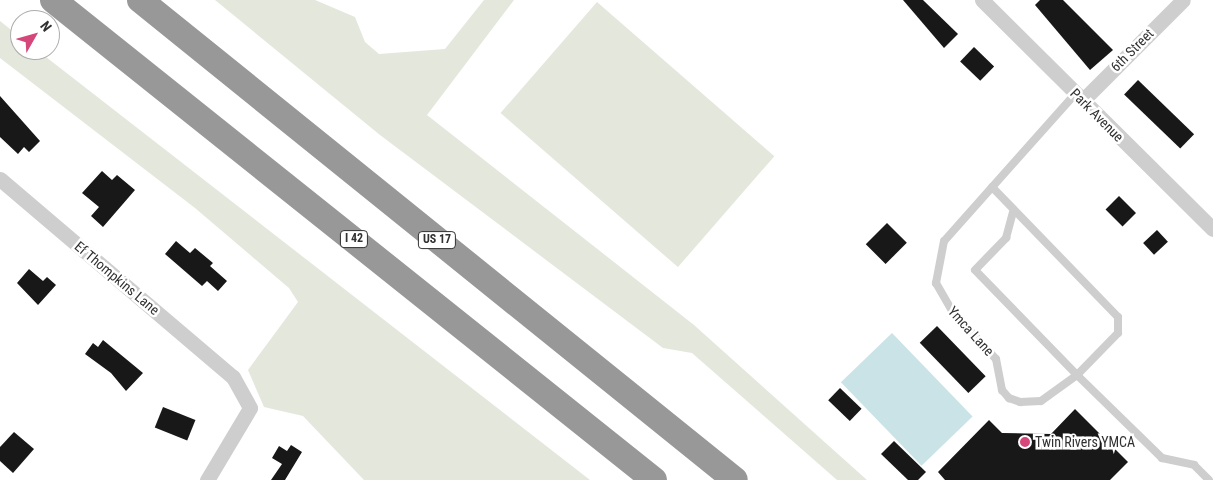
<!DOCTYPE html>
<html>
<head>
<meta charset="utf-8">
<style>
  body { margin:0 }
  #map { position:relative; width:1213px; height:480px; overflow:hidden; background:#fff; font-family:"Roboto Condensed",sans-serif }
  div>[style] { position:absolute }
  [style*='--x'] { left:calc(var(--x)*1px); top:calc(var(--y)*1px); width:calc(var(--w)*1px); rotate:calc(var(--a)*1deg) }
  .green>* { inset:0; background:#e4e7db; transform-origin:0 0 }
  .water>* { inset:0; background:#cae3e6; transform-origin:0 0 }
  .building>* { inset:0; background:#181818; transform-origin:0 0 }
  .service>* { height:8px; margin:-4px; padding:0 4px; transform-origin:4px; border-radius:4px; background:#cecece }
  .minor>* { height:15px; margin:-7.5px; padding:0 7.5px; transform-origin:7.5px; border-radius:7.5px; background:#cecece }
  .motorway>* { height:26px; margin:-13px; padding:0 13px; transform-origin:13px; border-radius:13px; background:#989898 }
  .dots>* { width:14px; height:14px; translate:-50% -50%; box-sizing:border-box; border:2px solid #fff; border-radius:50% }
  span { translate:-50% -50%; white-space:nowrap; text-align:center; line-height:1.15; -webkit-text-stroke:5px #fff; paint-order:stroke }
  .shield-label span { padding:1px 4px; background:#fff; border:1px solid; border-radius:4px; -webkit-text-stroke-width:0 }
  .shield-label { font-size:12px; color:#313131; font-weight:700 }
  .street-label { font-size:14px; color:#313131 }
  .poi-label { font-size:14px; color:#313131 }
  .left { translate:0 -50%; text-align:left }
  .north { position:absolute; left:10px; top:10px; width:50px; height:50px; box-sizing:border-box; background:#fff; border:1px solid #adadad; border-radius:50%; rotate:52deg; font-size:14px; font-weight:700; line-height:20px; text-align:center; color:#313131 }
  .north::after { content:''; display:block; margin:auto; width:18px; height:22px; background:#d5477a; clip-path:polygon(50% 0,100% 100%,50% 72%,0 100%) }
</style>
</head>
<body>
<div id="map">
  <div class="green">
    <i style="clip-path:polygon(215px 0,315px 0,355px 17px,365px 42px,379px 54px,445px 49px,484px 0,514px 0,427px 115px,694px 325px,867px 480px,837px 480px,692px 353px,663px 348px,380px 135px)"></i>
    <i style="left:597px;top:2px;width:235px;height:147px;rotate:41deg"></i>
    <i style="clip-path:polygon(0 21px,20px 37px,20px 50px,37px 50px,590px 480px,364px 480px,303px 416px,264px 407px,248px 370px,298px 302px,289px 288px,195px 208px,0 58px)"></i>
  </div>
  <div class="water">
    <i style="left:892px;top:333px;width:116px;height:71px;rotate:46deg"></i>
  </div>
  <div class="building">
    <i style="clip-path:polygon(903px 0,923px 0,958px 34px,944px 48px)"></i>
    <i style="clip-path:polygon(1040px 0,1063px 0,1113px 50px,1090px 70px,1035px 5px)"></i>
    <i style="left:974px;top:47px;width:28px;height:20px;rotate:44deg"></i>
    <i style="left:1138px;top:80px;width:78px;height:20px;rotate:44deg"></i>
    <i style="clip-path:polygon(0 96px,40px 141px,29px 152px,24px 147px,18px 154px,0 137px)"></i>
    <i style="clip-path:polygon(102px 171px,112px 180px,117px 175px,135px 190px,103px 227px,91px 216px,99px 207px,82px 193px)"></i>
    <i style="left:1119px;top:196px;width:24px;height:19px;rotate:45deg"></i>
    <i style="left:887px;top:223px;width:28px;height:30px;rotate:45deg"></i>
    <i style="left:1157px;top:230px;width:16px;height:19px;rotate:47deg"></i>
    <i style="clip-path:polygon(176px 241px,190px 253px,195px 248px,213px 263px,210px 266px,227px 281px,218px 291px,207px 281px,202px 286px,165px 254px)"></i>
    <i style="clip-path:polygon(29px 269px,43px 281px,47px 277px,56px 285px,38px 305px,17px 283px)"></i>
    <i style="left:937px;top:326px;width:70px;height:24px;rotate:46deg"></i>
    <i style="clip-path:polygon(103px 340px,143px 373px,126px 391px,111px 373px,85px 354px,93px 343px,98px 347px)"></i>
    <i style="left:840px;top:388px;width:30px;height:17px;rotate:44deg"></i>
    <i style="left:163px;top:407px;width:35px;height:22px;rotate:22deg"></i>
    <i style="clip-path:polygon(1075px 409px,1128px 462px,1110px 480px,945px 480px,938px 472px,989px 420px,1002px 433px,1051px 434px)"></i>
    <i style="clip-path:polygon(14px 432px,34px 449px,13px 473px,0 461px,0 447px)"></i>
    <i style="clip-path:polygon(894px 441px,926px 472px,918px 480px,908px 480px,881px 454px)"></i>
    <i style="clip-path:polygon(291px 445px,302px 452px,285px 480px,271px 480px,282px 464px,272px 458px,279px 446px,287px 451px)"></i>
  </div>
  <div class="service">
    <i style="--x:1076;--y:93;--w:198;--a:131.7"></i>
    <i style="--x:944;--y:241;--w:43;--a:100.8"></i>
    <i style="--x:936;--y:283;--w:32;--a:60"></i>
    <i style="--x:952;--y:311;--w:65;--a:47.5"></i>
    <i style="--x:996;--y:359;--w:32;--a:79"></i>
    <i style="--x:1002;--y:390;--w:11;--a:49"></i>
    <i style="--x:1009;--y:398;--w:12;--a:20"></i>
    <i style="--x:1020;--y:402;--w:21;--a:-3"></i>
    <i style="--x:1041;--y:401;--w:44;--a:-35.8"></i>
    <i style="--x:1077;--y:375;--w:119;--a:44.3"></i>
    <i style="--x:1162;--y:458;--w:33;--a:12"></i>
    <i style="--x:1194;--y:465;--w:21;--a:45"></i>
    <i style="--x:992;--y:187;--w:181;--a:45.9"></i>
    <i style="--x:1118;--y:317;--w:16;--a:90"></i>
    <i style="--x:1118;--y:333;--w:59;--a:134.3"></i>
    <i style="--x:1077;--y:375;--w:146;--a:-134.2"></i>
    <i style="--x:975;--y:270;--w:45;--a:-45.9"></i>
    <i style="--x:1006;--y:238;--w:27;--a:-75"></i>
  </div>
  <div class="minor">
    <i style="--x:982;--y:0;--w:325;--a:44.8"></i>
    <i style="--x:1083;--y:100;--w:141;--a:-45"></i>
    <i style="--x:0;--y:179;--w:306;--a:40.4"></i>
    <i style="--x:233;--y:377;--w:35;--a:61"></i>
    <i style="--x:250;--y:408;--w:84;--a:120.8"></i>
  </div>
  <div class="motorway">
    <i style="--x:53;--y:0;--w:769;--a:38.61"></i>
    <i style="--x:140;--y:0;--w:764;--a:38.89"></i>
  </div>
  <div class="dots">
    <i style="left:1025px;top:442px;background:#d5477a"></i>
  </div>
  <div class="shield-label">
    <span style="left:354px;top:239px">I 42</span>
    <span style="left:437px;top:240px">US 17</span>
  </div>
  <div class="street-label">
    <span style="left:1132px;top:50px;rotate:-45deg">6th Street</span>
    <span style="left:1097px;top:115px;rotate:45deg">Park Avenue</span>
    <span style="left:117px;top:278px;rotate:40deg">Ef Thompkins Lane</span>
    <span style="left:971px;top:331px;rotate:48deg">Ymca Lane</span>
  </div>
  <div class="poi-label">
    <span class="left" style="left:1035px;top:442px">Twin Rivers YMCA</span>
  </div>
  <div class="north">N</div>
</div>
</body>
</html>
